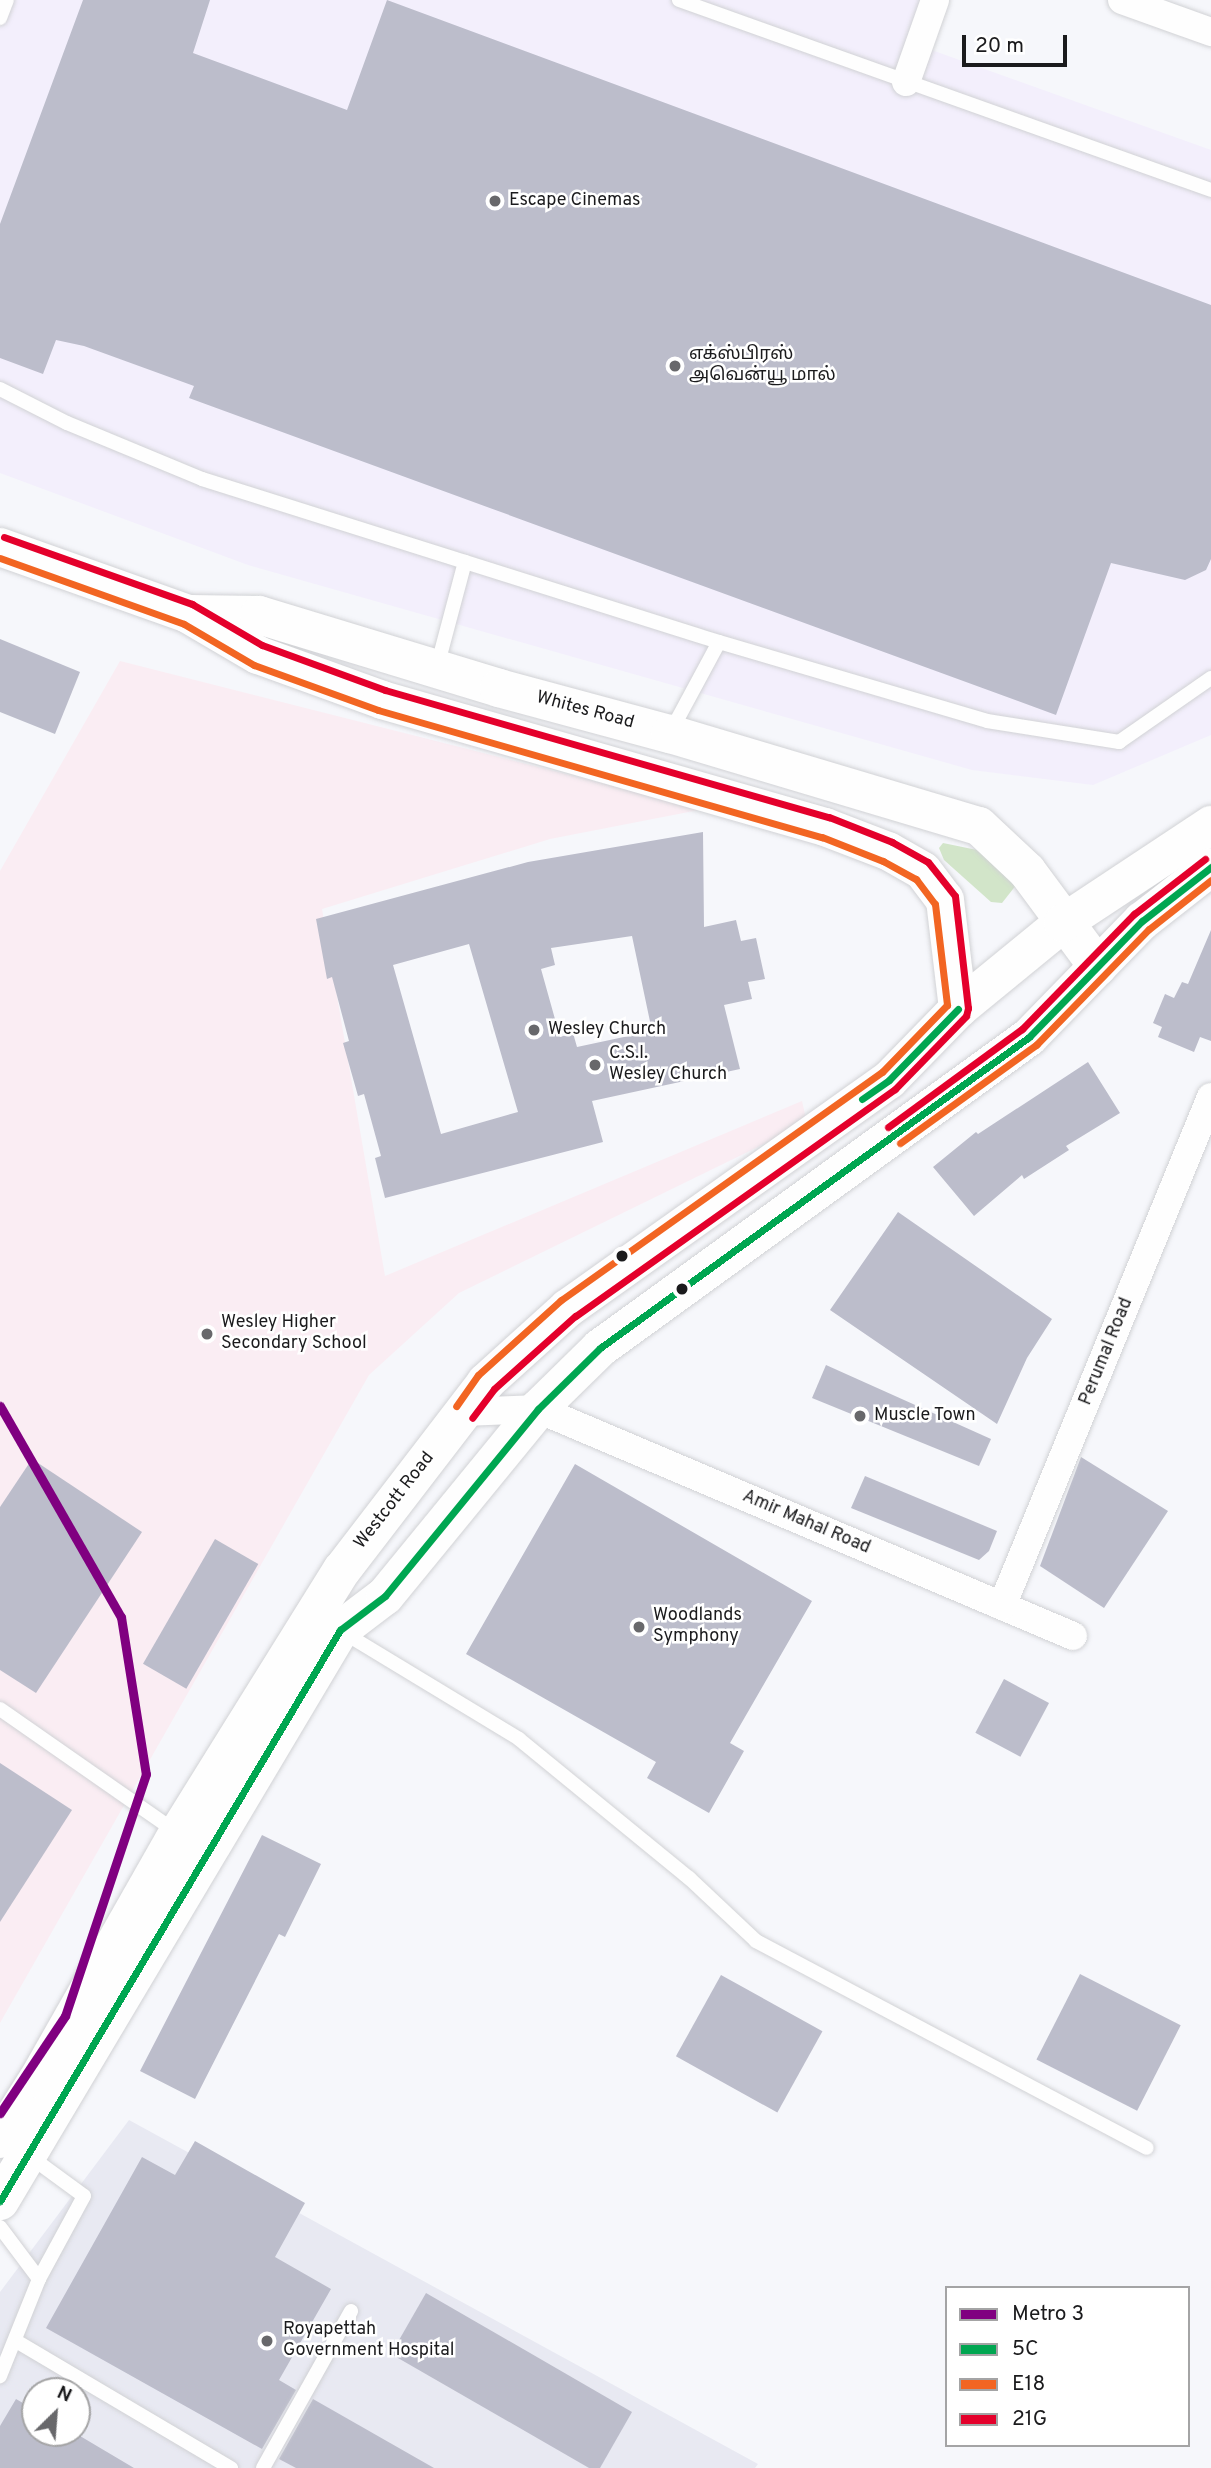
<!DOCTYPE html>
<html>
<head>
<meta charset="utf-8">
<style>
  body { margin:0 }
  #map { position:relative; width:1211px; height:2468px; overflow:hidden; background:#f6f7fb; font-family:Overpass,"Noto Sans Tamil",sans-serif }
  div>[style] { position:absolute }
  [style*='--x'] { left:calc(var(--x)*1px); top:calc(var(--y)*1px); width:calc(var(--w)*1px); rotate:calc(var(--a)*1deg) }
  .commercial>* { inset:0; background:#f3effc }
  .built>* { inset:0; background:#e8e9f2 }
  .education>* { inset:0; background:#faedf3 }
  .green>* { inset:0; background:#d2e5c9 }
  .building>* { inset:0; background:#bcbdcb; transform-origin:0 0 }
  .roads { filter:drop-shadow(0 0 2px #d1d2d5) drop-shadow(0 0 2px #d1d2d5) }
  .lane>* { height:14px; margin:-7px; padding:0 7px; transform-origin:7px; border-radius:7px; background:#fefefe }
  .street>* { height:28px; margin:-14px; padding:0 14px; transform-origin:14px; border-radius:14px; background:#fefefe }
  .secondary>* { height:38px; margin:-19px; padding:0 19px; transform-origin:19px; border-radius:19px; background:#fefefe }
  .bus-1>* { height:7px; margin:-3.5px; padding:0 3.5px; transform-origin:3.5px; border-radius:3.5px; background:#00a651 }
  .bus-2>* { height:7px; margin:-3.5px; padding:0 3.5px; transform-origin:3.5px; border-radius:3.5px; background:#f26522 }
  .bus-3>* { height:7px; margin:-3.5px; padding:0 3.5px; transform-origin:3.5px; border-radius:3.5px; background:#e4002b }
  .metro-1>* { height:9px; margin:-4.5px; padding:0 4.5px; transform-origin:4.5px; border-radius:4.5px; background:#800080 }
  .dots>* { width:19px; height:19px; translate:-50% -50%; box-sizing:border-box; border:4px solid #fff; border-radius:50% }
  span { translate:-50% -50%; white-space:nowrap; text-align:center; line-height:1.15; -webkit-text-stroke:5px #fff; paint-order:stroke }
  .poi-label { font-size:18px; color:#1b1b1d }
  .left { translate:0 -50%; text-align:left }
  .street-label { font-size:18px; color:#1b1b1d }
  .legend { position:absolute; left:945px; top:2286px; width:245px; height:161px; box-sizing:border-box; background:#fff; border:2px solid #a4a4a5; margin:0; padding:9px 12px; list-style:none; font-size:21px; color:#1b1b1d }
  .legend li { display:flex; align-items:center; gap:14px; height:35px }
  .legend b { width:35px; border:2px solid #a4a4a5 }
  .north { position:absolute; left:21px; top:2377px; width:70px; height:70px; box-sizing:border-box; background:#fff; border:2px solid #a4a4a5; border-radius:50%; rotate:25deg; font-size:19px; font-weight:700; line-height:28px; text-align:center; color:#1b1b1d }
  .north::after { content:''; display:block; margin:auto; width:24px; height:32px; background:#68686b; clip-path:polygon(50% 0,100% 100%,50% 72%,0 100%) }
  .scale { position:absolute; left:962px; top:35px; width:105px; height:32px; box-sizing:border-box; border:4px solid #1b1b1d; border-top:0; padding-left:9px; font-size:21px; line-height:24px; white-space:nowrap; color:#1b1b1d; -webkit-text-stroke:5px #fff; paint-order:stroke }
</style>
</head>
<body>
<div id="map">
  <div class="commercial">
    <i style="clip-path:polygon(0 0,941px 0,926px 48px,1211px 150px,1211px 735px,1093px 785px,972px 770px,248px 565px,0 473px)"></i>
  </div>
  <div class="built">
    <i style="clip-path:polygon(evenodd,129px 2120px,758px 2464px,755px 2468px,0 2468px,0 2292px,129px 2120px,35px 2391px,77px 2391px,77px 2433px,35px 2433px,35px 2391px)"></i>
  </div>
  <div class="education">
    <i style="clip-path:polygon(120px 661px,704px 809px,550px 839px,322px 909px,385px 1276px,802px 1101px,807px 1123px,459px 1293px,369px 1375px,0 2023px,0 871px)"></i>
  </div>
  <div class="green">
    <i style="clip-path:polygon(943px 843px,1011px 857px,1017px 884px,1002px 903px,991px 902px,944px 860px,939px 848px)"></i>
  </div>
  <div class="building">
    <i style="clip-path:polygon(83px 0,210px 0,193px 53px,347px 110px,387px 0,1211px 305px,1211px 559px,1206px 570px,1185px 580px,1111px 563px,1056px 715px,189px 398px,194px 386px,84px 346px,56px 340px,43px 374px,0 358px,0 224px)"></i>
    <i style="clip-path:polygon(0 639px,80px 672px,55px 734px,0 712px)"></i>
    <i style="clip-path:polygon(evenodd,703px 832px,704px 927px,736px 920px,741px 941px,756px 938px,765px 979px,748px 982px,752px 999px,724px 1005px,740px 1069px,592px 1101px,603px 1142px,385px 1198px,375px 1158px,381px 1156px,364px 1094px,358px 1096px,343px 1043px,349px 1041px,332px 977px,327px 979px,316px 919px,528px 862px,703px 832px,632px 936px,652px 1031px,577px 1047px,573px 1033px,560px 1037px,541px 969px,555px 965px,551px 948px,632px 936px,703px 832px,469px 944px,518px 1112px,441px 1134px,393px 965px,469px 944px)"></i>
    <i style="clip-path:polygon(1211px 930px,1211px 1041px,1200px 1037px,1194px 1052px,1158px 1037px,1162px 1027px,1153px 1023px,1165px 994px,1174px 998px,1182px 982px,1188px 984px)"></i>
    <i style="clip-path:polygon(1088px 1062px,1120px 1113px,1066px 1146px,1069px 1150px,1024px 1179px,1022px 1175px,974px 1216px,933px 1167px,976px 1132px,978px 1134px)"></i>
    <i style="clip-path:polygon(898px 1212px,1052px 1319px,1027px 1358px,997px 1424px,830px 1310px)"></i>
    <i style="clip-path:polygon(826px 1365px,991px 1439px,979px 1466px,812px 1398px)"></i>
    <i style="clip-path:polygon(1081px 1457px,1168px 1511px,1104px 1608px,1040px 1566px)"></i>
    <i style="clip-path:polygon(32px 1459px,142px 1532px,36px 1693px,0 1670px,0 1507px)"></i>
    <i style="clip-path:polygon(575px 1464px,812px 1601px,730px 1743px,744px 1751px,709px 1813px,647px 1778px,656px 1762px,466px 1654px)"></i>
    <i style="clip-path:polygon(865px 1476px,997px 1531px,989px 1551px,979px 1560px,851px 1508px)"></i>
    <i style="left:215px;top:1539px;width:50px;height:144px;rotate:30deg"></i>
    <i style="left:1004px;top:1679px;width:51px;height:61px;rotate:28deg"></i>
    <i style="clip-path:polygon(0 1763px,72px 1810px,0 1922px)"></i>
    <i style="clip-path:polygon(262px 1835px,321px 1864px,285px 1937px,279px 1934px,195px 2099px,140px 2071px)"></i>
    <i style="left:1080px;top:1974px;width:113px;height:96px;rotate:27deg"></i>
    <i style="left:721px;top:1975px;width:116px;height:93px;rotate:29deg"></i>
    <i style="clip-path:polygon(195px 2141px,305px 2203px,275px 2257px,331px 2289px,279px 2380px,296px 2390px,262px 2449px,46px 2328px,142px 2157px,175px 2175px)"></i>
    <i style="clip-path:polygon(426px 2293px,632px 2412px,600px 2468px,589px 2468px,391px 2354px)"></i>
    <i style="clip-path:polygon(16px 2399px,35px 2410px,35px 2433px,75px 2433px,134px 2468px,0 2468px,0 2426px)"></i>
    <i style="clip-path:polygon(313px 2399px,434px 2468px,296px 2468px,279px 2459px)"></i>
  </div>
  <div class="roads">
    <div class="lane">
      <i style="--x:679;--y:0;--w:565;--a:19.65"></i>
      <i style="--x:0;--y:18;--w:19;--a:-69"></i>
      <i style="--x:0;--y:389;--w:75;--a:26.9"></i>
      <i style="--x:67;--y:423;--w:146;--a:22.5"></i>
      <i style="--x:202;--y:479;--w:542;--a:17.5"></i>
      <i style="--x:719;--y:642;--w:279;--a:16.4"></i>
      <i style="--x:987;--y:721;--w:134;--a:9"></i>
      <i style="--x:1119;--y:742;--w:112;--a:-34.8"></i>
      <i style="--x:437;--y:667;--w:109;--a:-75.1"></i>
      <i style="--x:670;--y:733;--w:103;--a:-61.7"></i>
      <i style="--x:341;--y:1631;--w:208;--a:31.2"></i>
      <i style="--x:519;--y:1739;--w:220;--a:39.3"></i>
      <i style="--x:689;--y:1878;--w:92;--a:43.2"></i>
      <i style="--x:756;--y:1941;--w:442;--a:27.9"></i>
      <i style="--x:0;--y:1709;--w:215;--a:34.9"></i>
      <i style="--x:28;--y:2155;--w:69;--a:36.2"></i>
      <i style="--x:84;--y:2196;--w:94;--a:118.5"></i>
      <i style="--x:0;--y:2227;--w:65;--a:53.1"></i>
      <i style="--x:39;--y:2279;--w:105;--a:111.9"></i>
      <i style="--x:16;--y:2341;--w:250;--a:30.6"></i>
      <i style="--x:263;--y:2468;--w:180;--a:-60.7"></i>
    </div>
    <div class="street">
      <i style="--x:1122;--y:0;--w:95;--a:19.8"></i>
      <i style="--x:906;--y:82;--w:87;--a:-70.5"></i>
      <i style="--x:464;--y:1412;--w:74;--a:-2.3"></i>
      <i style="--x:538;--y:1409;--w:581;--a:22.99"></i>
      <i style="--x:1002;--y:1606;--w:550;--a:-67.68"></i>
    </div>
    <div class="secondary">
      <i style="--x:0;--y:547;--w:200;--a:19.6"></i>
      <i style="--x:188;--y:614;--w:81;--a:30.4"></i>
      <i style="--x:258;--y:655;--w:132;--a:19.9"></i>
      <i style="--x:382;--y:700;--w:461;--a:16"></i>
      <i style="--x:825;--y:827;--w:67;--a:20.9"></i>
      <i style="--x:888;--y:851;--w:40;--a:29.7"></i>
      <i style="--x:923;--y:871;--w:36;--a:53"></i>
      <i style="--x:945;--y:900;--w:110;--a:83.2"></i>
      <i style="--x:190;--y:614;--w:69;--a:0.8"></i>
      <i style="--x:259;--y:615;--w:251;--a:16.9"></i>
      <i style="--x:499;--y:688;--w:177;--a:15.1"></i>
      <i style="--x:670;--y:734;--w:322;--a:16.6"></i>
      <i style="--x:979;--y:826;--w:66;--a:43.2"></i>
      <i style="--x:1027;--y:871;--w:119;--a:53.5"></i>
      <i style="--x:0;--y:2139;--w:71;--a:-57.7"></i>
      <i style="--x:38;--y:2079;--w:283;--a:-60.4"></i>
      <i style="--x:178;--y:1833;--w:310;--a:-58.1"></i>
      <i style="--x:342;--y:1570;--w:237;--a:-52.5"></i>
      <i style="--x:486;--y:1382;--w:110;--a:-42.1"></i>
      <i style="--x:568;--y:1308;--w:394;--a:-35.4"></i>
      <i style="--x:889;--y:1080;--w:99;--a:-45.8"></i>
      <i style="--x:958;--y:1009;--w:136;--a:-39.3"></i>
      <i style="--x:1063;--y:923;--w:178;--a:-33.5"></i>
      <i style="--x:0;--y:2201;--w:665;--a:-59.23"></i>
      <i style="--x:340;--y:1630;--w:56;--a:-37.1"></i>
      <i style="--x:385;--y:1596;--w:242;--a:-50.7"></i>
      <i style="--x:538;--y:1409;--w:87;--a:-44.5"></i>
      <i style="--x:600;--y:1348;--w:530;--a:-35.94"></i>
      <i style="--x:1029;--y:1037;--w:162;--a:-45.8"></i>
      <i style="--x:1142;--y:921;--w:88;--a:-38"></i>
    </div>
  </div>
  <div class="bus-1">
    <i style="--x:862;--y:1099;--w:33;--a:-35"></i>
    <i style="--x:889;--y:1080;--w:99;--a:-45.8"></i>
    <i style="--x:0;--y:2201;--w:665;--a:-59.23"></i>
    <i style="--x:340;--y:1630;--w:56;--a:-37.1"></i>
    <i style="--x:385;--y:1596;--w:242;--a:-50.7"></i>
    <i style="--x:538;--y:1409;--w:87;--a:-44.5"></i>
    <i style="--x:600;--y:1348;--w:530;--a:-35.94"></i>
    <i style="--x:1029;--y:1037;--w:162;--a:-45.8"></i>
    <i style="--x:1142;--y:921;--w:88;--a:-38"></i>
  </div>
  <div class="bus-2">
    <i style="--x:0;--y:558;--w:195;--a:19.7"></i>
    <i style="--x:184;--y:624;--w:81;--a:30.4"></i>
    <i style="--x:254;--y:665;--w:132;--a:19.9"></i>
    <i style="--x:378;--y:710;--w:462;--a:16"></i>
    <i style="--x:822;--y:837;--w:66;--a:21.5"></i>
    <i style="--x:883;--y:861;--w:38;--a:29"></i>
    <i style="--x:916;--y:879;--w:31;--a:53"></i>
    <i style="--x:935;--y:904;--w:102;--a:83.2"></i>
    <i style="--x:947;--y:1005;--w:93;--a:134.1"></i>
    <i style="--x:882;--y:1072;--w:394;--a:144.6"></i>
    <i style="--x:561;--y:1300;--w:112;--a:137.9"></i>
    <i style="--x:478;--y:1375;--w:38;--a:125"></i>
    <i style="--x:900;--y:1143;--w:168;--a:-35.8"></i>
    <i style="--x:1036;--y:1045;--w:162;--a:-45.8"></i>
    <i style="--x:1149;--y:929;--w:79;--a:-38.3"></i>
  </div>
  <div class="bus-3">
    <i style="--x:4;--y:537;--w:200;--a:19.6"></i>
    <i style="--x:192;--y:604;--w:81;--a:30.4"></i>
    <i style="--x:262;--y:645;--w:131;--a:20.1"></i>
    <i style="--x:385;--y:690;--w:462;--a:16"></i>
    <i style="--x:829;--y:817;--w:68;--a:21.6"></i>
    <i style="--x:892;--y:842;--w:41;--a:29.1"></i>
    <i style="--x:928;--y:862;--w:43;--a:51.5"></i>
    <i style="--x:955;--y:896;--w:113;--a:83.4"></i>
    <i style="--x:968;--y:1008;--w:8;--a:104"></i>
    <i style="--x:966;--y:1016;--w:102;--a:134.2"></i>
    <i style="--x:895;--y:1089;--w:392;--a:144.6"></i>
    <i style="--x:575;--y:1316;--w:109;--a:138"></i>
    <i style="--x:494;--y:1389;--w:36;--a:127"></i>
    <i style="--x:888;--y:1127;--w:166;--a:-36.2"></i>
    <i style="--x:1022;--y:1029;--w:161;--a:-45.8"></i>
    <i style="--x:1134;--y:914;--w:90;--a:-37.8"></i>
  </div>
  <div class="metro-1">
    <i style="--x:0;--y:1406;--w:243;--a:60.2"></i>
    <i style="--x:121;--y:1617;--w:159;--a:81"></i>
    <i style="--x:146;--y:1774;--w:255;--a:108.5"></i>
    <i style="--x:65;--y:2016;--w:117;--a:123.8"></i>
  </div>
  <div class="dots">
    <i style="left:495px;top:201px;background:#68686b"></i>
    <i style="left:675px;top:366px;background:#68686b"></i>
    <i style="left:534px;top:1030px;background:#68686b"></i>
    <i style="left:595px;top:1065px;background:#68686b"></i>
    <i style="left:622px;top:1256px;background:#1b1b1d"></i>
    <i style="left:682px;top:1289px;background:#1b1b1d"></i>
    <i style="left:207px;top:1334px;background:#68686b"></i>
    <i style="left:860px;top:1416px;background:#68686b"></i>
    <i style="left:639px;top:1627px;background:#68686b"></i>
    <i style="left:267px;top:2341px;background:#68686b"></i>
  </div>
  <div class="poi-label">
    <span class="left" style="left:509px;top:201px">Escape Cinemas</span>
    <span class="left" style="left:689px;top:366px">எக்ஸ்பிரஸ்<br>அவென்யூ மால்</span>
    <span class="left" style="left:548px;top:1030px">Wesley Church</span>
    <span class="left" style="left:609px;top:1065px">C.S.I.<br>Wesley Church</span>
    <span class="left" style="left:221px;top:1334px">Wesley Higher<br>Secondary School</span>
    <span class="left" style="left:874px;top:1416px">Muscle Town</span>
    <span class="left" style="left:653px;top:1627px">Woodlands<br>Symphony</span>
    <span class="left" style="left:283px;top:2341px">Royapettah<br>Government Hospital</span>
  </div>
  <div class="street-label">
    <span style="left:585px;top:711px;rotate:15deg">Whites Road</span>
    <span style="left:1107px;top:1352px;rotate:-68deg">Perumal Road</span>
    <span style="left:395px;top:1501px;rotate:-52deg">Westcott Road</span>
    <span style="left:806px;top:1523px;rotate:23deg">Amir Mahal Road</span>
  </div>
  <ul class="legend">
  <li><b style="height:9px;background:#800080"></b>Metro 3</li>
  <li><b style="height:9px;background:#00a651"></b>5C</li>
  <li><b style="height:9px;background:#f26522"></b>E18</li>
  <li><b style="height:9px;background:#e4002b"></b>21G</li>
  </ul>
  <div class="north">N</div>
  <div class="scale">20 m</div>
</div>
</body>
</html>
